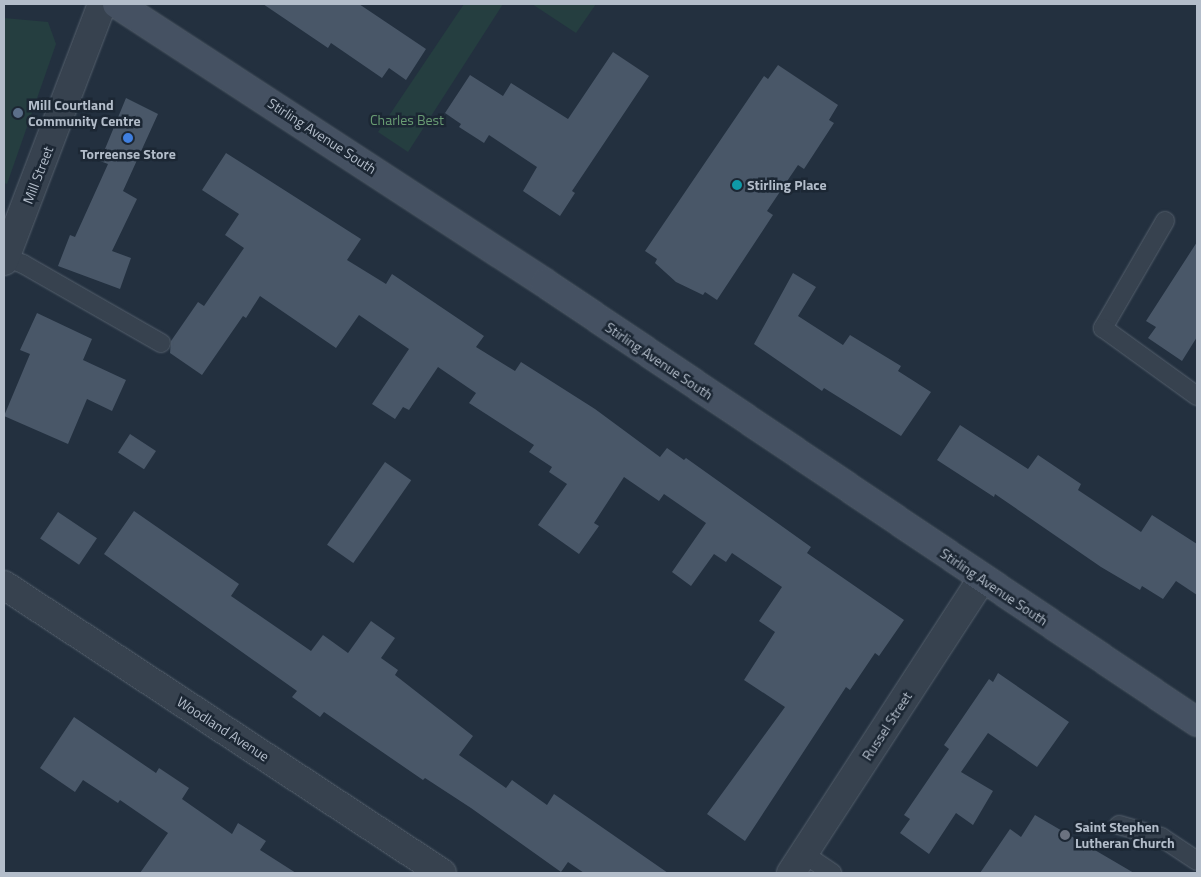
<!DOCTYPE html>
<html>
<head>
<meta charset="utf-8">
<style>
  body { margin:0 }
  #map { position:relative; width:1201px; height:877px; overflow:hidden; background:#23303f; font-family:"Titillium Web",sans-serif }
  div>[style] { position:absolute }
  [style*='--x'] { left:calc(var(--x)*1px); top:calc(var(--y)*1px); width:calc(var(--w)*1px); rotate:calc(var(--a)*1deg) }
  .green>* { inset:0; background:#253e40 }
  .building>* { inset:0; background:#495768; transform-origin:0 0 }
  .roads { filter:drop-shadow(0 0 1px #55606d) drop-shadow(0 0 1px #55606d) }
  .lane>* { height:18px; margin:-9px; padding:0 9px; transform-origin:9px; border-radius:9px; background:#37424f }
  .street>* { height:28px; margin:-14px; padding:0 14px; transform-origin:14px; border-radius:14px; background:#37424f }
  .secondary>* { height:28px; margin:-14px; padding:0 14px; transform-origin:14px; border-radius:14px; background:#455162 }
  .dots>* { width:14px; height:14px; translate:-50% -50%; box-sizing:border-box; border:2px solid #1c2734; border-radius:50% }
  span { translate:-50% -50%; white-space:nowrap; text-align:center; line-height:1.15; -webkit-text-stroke:5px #1c2734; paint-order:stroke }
  .poi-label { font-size:14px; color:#b3bdca; font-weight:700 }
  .left { translate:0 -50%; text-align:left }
  .park-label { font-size:14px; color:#699c73 }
  .street-label { font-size:14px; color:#b3bdca }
  .frame { position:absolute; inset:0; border:5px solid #b3bdca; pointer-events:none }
</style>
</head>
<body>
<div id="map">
  <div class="green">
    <i style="clip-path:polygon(464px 4px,503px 4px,408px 152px,378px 132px)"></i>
    <i style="clip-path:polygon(532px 4px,596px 4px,576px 33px)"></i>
    <i style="clip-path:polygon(4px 18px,48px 22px,56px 44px,7px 184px,4px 183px)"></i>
  </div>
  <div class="building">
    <i style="clip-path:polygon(263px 4px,359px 4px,426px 49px,406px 80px,389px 68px,382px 78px,331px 43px,328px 48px)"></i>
    <i style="clip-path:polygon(613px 52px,649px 76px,572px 191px,575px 193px,560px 216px,523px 191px,537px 167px,489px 135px,484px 143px,459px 127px,461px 124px,445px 113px,470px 75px,503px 96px,511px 83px,568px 119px)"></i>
    <i style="clip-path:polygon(778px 65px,838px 105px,829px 120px,834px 123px,804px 169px,798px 165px,767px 211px,773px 215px,717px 300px,705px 292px,703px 295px,676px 282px,655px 263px,657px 259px,645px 251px,764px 76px,768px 79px)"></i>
    <i style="clip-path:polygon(126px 98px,158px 114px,123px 191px,137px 199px,112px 251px,131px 258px,120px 289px,58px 266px,70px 235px,75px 237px,108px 164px,100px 161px)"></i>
    <i style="clip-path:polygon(226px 153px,361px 239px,347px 260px,386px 284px,392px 274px,484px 336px,476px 347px,515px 371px,521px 362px,595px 409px,660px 457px,667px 448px,684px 460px,686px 458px,811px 547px,807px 553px,904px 620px,879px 656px,875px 653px,850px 690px,846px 687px,745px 841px,707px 814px,785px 707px,744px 680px,775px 632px,759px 621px,782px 587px,732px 553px,726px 562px,714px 554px,691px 586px,672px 572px,706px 523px,664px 494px,659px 501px,624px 477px,594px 523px,599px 526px,579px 554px,538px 525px,567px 484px,549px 472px,552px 467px,529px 452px,534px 445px,469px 403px,476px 393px,438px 367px,409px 410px,403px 407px,395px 419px,372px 404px,409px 349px,359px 315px,336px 348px,260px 296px,246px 318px,243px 316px,202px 375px,170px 353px,171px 341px,198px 302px,204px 306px,244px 248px,225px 235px,239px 214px,202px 190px)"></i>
    <i style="clip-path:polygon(1197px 242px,1197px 337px,1182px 361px,1148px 338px,1156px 327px,1146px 321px)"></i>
    <i style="clip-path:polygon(793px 273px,816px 287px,798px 316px,843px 345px,850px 335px,901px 366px,898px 371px,931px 392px,901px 436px,824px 388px,822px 391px,754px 344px)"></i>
    <i style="clip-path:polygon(37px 313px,92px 339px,83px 360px,126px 380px,112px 411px,87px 399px,68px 444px,4px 416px,30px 354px,20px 350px)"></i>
    <i style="clip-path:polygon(960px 425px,1028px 469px,1038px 455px,1081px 484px,1078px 490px,1141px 532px,1152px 515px,1197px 544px,1197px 595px,1176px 581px,1163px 599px,1142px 586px,1140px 590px,1101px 567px,995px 494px,994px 497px,937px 460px)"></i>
    <i style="left:130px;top:434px;width:31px;height:22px;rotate:33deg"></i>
    <i style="left:385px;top:462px;width:32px;height:101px;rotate:35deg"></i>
    <i style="clip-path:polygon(134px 511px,239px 584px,231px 596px,311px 651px,323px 635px,348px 653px,371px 621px,395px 638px,381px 658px,398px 670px,395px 675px,473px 736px,459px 755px,506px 788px,512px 780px,547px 805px,554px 794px,668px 873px,584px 873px,568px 862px,561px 872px,471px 808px,425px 778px,423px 780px,324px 712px,320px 717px,292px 697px,297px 691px,104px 554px)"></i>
    <i style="left:58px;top:512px;width:47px;height:32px;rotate:34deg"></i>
    <i style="clip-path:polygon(998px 673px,1069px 722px,1037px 767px,988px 733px,961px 772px,993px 791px,973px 825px,956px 813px,929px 854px,900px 833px,910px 819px,904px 815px,949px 749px,944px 745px,989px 679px,993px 682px)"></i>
    <i style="clip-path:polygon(74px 717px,156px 773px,159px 768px,189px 788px,182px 799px,232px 834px,238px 823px,266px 841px,260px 850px,296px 873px,140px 873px,168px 833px,120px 800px,118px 803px,83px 780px,75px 792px,40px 768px)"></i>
    <i style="clip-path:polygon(1035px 815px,1134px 873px,980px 873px,1010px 829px,1021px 837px)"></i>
  </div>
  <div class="roads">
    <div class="lane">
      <i style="--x:1165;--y:221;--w:124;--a:120.1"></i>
      <i style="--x:1103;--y:328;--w:116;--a:35.9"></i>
      <i style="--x:5;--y:257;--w:19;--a:21"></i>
      <i style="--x:23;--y:264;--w:159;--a:29.8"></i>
      <i style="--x:1119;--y:825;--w:44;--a:15.9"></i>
      <i style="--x:1161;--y:837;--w:43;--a:33.7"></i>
      <i style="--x:804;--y:854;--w:34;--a:34"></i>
    </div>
    <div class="street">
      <i style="--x:4;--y:261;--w:275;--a:-69.1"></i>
      <i style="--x:4;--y:585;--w:524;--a:33.33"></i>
      <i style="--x:791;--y:873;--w:351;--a:-57"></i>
    </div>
    <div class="secondary">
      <i style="--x:117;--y:4;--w:511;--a:33.1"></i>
      <i style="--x:545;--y:283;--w:786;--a:33.95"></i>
    </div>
  </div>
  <div class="dots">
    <i style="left:18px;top:113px;background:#5c6f8a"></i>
    <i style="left:128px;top:138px;background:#3f7fe0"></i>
    <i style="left:737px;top:185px;background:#0f9aa8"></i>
    <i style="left:1065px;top:835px;background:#6b7280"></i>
  </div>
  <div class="poi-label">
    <span class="left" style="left:28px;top:113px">Mill Courtland<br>Community Centre</span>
    <span style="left:128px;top:154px">Torreense Store</span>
    <span class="left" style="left:747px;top:185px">Stirling Place</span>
    <span class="left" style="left:1075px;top:835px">Saint Stephen<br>Lutheran Church</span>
  </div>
  <div class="park-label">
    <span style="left:407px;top:120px">Charles Best</span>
  </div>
  <div class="street-label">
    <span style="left:322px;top:136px;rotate:33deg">Stirling Avenue South</span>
    <span style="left:38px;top:175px;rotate:-69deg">Mill Street</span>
    <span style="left:659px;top:361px;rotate:34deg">Stirling Avenue South</span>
    <span style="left:994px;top:587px;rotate:34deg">Stirling Avenue South</span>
    <span style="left:887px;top:726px;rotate:-57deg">Russel Street</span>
    <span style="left:223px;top:729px;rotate:33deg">Woodland Avenue</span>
  </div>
  <div class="frame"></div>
</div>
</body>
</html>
